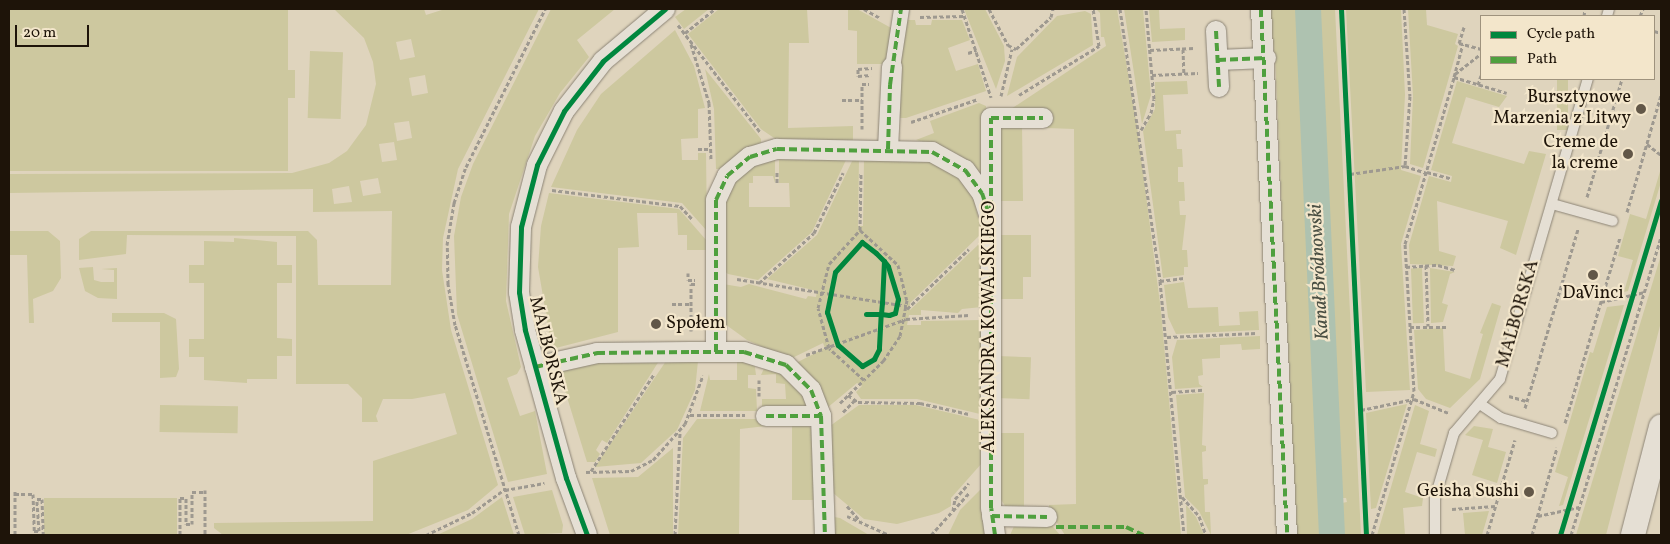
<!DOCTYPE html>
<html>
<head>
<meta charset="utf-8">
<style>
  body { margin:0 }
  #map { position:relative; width:1670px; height:544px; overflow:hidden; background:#dfd4bd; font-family:Vollkorn,serif }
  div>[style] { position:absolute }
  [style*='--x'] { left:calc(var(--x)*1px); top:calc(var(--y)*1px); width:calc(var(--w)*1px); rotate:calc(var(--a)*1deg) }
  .green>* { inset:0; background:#cdc89f; transform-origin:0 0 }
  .canal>* { height:26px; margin:-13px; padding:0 13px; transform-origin:13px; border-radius:13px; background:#aec2b0 }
  .path>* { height:3px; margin-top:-1.5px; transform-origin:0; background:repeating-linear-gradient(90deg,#9e9990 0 4px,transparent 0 6.5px) }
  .roads { filter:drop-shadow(0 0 1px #8c8476) drop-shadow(0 0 1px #8c8476) }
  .service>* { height:10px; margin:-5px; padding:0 5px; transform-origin:5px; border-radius:5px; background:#e5dfd4 }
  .pedestrian>* { height:15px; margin:-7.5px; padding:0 7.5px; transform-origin:7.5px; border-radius:7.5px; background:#e5dfd4 }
  .minor>* { height:20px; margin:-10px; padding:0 10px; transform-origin:10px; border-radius:10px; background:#e5dfd4 }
  .tertiary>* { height:24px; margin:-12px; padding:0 12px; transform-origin:12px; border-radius:12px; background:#e5dfd4 }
  .quiet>* { height:4px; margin-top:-2px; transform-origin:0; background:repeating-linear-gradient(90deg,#4fa03e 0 8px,transparent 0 12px) }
  .cycleway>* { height:5px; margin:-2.5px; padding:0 2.5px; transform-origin:2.5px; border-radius:2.5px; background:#00873e }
  .dots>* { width:14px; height:14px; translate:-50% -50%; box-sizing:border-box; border:2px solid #f3e6cb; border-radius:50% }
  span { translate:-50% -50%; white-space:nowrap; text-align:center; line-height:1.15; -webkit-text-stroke:4.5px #f3e6cb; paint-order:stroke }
  .poi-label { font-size:18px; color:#1e1409 }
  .right { translate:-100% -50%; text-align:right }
  .left { translate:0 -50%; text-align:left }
  .street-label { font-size:18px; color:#1e1409 }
  .water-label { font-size:19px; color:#494e42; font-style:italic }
  .frame { position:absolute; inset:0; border:10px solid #1e1409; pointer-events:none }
  .legend { position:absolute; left:1480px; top:15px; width:175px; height:65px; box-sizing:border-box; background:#f3e6cb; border:1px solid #9e927d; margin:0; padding:6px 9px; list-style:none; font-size:15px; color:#1e1409 }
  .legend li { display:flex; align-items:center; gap:10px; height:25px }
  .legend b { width:25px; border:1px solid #9e927d }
  .scale { position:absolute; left:15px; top:25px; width:74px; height:22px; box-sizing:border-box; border:2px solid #1e1409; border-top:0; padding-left:6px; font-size:15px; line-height:18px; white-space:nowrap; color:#1e1409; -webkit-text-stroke:4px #f3e6cb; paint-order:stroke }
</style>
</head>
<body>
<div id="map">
  <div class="green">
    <i style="clip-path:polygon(9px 9px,288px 9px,288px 70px,295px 70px,295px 98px,288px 98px,288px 171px,9px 171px)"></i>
    <i style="clip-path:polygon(evenodd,334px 9px,424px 9px,426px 15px,445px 9px,539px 9px,458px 169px,443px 238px,442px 270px,451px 330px,498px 485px,468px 510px,406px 535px,223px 535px,214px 528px,214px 523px,373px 521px,373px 461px,457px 434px,445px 393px,412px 399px,383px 399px,376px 416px,378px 422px,362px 422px,362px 398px,348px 384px,296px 384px,296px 236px,127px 235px,126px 254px,79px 260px,79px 239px,91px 231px,308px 231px,317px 240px,318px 285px,391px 285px,392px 211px,313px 212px,313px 189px,9px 193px,9px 174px,292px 173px,329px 163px,347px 151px,366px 125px,376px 84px,373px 62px,364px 38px,334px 9px,411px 39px,415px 57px,400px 60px,396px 42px,411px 39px,334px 9px,425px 75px,428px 93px,412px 96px,409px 78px,425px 75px,334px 9px,409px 121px,412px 138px,397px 141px,394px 123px,409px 121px,334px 9px,394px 142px,397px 160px,382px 162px,379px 144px,394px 142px,334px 9px,378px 178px,381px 193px,363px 196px,360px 181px,378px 178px,334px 9px,349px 186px,352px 202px,334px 204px,332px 189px,349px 186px)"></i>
    <i style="clip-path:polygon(551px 9px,615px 9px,577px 40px,589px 57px,560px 93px,535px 136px,509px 214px,506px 301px,521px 367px,517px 374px,507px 378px,520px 416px,535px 411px,547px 474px,508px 482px,457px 314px,454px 236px,461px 197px,473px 164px)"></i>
    <i style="clip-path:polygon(686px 9px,709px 9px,684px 29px,675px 17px)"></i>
    <i style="clip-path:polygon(719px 9px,819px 9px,807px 9px,809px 43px,789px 43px,788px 128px,853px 126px,853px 141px,780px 142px,761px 129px,688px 34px)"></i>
    <i style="clip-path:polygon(848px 9px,857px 9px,893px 29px,888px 60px,884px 64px,857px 64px,857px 31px,848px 30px)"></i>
    <i style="clip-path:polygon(964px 9px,985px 9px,1004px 46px,1005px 61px,996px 89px)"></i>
    <i style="clip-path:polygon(1096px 9px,1117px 9px,1137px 126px,1161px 311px,1181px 535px,1065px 535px,1049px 511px,1049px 505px,1076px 504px,1074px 129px,1047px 128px,1008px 111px,1106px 46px,1104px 37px,1101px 37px,1100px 13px)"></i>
    <i style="clip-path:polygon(1124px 9px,1143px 9px,1151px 95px,1142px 124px)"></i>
    <i style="clip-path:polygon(1149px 9px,1159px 9px,1160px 29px,1185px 28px,1185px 40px,1152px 42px)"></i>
    <i style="clip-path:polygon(1269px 9px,1297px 9px,1320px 535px,1296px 535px,1275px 58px)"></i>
    <i style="clip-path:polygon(1318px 9px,1335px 9px,1361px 535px,1343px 535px,1342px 503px,1347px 502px,1346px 498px,1342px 498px)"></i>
    <i style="clip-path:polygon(1346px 9px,1401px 9px,1405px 95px,1401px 170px,1421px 176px,1401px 244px,1410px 390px,1366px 392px)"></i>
    <i style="clip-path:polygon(1408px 9px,1426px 9px,1427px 25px,1458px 34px,1455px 44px,1458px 46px,1423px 168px,1410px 164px,1413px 96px)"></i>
    <i style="clip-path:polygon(1085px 11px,1091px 14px,1093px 45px,1007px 96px,1017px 57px,1057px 16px)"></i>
    <i style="clip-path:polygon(907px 20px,915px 20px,916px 25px,931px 25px,932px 20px,962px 20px,970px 40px,948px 48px,956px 71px,978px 64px,986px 91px,906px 118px,898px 118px,897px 75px)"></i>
    <i style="clip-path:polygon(675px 30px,694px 66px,705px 108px,698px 109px,698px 138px,681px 139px,682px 160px,698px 160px,698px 153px,706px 153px,707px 231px,682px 203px,551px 187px,577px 130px,601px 94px)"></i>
    <i style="left:310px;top:51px;width:33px;height:67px;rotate:2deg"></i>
    <i style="clip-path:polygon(705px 69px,761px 139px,761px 144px,723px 169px,716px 169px,714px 109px)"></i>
    <i style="left:1557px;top:79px;width:11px;height:51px"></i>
    <i style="clip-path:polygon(1187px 81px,1188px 94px,1163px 95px,1165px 131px,1181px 130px,1181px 134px,1176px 134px,1177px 149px,1182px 149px,1183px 167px,1178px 167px,1178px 182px,1184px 182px,1185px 201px,1179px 201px,1180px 215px,1186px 215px,1182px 250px,1187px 250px,1188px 267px,1184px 267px,1184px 275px,1163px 278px,1143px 131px,1155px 109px,1155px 82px)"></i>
    <i style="clip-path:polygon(1457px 81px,1507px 96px,1499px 107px,1466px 97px,1452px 143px,1524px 164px,1529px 151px,1546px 154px,1516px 255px,1500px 248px,1508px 221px,1437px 201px,1439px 251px,1456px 256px,1453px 266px,1410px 264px,1409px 245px,1429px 176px,1451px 182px,1452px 176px,1431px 170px)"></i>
    <i style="clip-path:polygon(979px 103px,986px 106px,986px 171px,982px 175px,947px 149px,916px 140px,934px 133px,930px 121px)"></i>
    <i style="clip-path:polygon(1022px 124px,1023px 201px,996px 201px,999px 127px)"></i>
    <i style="clip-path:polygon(854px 157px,859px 159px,858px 226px,863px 226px,864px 159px,917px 157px,952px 170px,972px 192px,982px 233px,910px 303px,910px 310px,979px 244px,982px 307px,962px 309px,958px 313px,921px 310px,921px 315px,909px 315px,907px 325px,921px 325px,921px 321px,982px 320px,980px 414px,917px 399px,861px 399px,856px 392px,862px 386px,857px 383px,827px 408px,796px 363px,825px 348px,823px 343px,790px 359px,747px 340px,725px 324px,723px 284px,741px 287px,749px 284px,806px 299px,808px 296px,816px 297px,817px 291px,767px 279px,817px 235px)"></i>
    <i style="clip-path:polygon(775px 159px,775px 183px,773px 176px,753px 176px,753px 183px,749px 183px,749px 207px,790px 207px,789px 183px,779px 183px,779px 159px,846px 160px,812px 232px,758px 280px,728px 274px,723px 270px,722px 213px,728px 188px,748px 167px)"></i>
    <i style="clip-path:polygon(1661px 168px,1661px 182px,1628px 291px,1624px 292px,1633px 260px,1618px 256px,1630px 214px,1646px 219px)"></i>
    <i style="clip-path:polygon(549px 193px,679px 209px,707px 241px,707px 250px,687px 250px,687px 235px,678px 235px,677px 213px,637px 213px,639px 247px,618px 248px,618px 332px,552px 349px,538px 267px,541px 226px)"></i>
    <i style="clip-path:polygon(9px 231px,48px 231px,60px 241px,61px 278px,53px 291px,33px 299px,34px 323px,29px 323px,27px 255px,9px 255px)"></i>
    <i style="clip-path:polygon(996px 235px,1031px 235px,1031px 277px,1023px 277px,1023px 299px,997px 299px)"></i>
    <i style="clip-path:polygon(234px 238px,277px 242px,277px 265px,292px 265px,292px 283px,277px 283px,277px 338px,292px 339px,292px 356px,277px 356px,277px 379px,247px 379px,247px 383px,204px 380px,204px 357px,189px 357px,189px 339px,204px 339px,204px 283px,189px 283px,189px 265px,204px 265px,204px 241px,234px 242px)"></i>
    <i style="clip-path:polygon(1661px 255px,1661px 322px,1606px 535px,1576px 535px)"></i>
    <i style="clip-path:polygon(93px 267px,94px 280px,101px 282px,114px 282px,114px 270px,101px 269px,117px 268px,117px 299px,98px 298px,85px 291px,79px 268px)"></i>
    <i style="left:1422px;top:268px;width:55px;height:11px;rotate:88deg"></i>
    <i style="clip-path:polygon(1430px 268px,1455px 272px,1450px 274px,1442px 303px,1448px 305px,1443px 322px,1431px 323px)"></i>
    <i style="clip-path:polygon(1184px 282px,1188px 308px,1218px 307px,1219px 326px,1240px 325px,1239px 312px,1258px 311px,1259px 330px,1176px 334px,1168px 317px,1164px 285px)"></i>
    <i style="clip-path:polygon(1492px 303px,1501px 306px,1480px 379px,1450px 408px,1426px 399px,1418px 389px,1414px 330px,1443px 328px,1445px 371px,1470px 379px,1483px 334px,1480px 333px)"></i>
    <i style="clip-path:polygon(1624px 305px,1563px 505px,1559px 506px,1568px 477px,1555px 472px,1590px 352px,1593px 353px,1607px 307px)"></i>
    <i style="clip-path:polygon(112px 313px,164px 313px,176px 319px,179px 369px,176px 377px,160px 378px,160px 322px,112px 322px)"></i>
    <i style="clip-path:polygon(1260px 336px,1260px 349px,1242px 350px,1241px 344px,1220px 345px,1220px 358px,1202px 359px,1203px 375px,1198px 376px,1199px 384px,1203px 387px,1175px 389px,1172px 357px,1177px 340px)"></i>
    <i style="left:997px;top:356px;width:34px;height:42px;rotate:2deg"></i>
    <i style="clip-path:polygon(737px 360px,754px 360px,756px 375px,748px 375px,748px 388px,756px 389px,757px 411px,700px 411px,709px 374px,710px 380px,737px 380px)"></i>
    <i style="clip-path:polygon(659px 361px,607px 443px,602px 440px,596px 450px,600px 454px,595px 462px,587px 462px,558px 368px,574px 364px)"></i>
    <i style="clip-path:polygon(666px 361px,698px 361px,695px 390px,677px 430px,641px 463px,595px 467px)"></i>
    <i style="clip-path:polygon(766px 364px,777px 368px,807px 399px,806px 407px,762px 411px,762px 399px,786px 399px,785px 384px,776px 383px,776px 374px,761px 375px)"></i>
    <i style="clip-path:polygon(1204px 393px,1202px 445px,1206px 446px,1206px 451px,1202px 452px,1203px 479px,1208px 479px,1208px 484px,1204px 485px,1205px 512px,1210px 512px,1211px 535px,1199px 511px,1185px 497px,1176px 395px)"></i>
    <i style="clip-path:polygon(1407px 404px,1376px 508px,1371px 509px,1366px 413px)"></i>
    <i style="left:160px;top:405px;width:78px;height:27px;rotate:1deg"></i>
    <i style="clip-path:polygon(859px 405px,916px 405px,980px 420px,982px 463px,951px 498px,951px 506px,939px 513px,897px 524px,864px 519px,832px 492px,830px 426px)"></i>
    <i style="clip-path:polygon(1415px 405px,1429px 411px,1420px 444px,1437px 449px,1435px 457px,1417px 452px,1405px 492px,1423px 498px,1422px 506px,1403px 508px,1405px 535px,1377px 535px)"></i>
    <i style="clip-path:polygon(697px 419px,757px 419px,767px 426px,740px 429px,739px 535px,678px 535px,683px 438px)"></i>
    <i style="clip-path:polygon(792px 424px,809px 426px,813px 431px,816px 500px,792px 500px)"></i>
    <i style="clip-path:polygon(1474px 426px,1493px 429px,1488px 447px,1506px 452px,1497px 483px,1472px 475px,1483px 440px,1465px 435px)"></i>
    <i style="clip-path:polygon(998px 433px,1024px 433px,1024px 512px,1007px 509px,1000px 498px)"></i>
    <i style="clip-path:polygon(673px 448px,673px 535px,610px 535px,592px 478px,638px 477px)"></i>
    <i style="clip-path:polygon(981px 489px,987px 535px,948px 535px,960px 510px)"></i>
    <i style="clip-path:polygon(552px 490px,563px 525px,562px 533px,525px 535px,513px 497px)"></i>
    <i style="clip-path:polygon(502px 497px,514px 535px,437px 535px,472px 519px)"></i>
    <i style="left:177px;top:498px;width:37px;height:133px;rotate:90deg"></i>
    <i style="clip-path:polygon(1186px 505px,1196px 517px,1204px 535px,1187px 535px)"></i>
    <i style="clip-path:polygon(1489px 511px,1482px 535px,1465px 535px,1463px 513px)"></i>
    <i style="clip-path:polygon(834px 517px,840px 518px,869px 535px,832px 535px)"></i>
    <i style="clip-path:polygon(1049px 522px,1060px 535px,1010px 535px,1015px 524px)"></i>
  </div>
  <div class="canal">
    <i style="--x:1308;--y:9;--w:527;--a:87.39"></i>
  </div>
  <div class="path">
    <i style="--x:864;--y:9;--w:18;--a:29"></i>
    <i style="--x:962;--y:9;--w:93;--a:71.8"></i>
    <i style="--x:989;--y:9;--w:41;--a:62.2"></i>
    <i style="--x:1008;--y:45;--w:9;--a:27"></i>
    <i style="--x:1016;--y:49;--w:47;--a:-42.4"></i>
    <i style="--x:1051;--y:17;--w:8;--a:-76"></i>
    <i style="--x:1120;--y:9;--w:275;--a:81.6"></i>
    <i style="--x:1160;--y:281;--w:255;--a:84.6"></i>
    <i style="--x:1341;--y:9;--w:527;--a:87.28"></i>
    <i style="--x:1404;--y:9;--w:87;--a:86.1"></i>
    <i style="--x:1410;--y:96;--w:70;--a:94.1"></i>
    <i style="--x:1405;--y:166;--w:22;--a:18"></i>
    <i style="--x:1584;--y:16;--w:7;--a:-82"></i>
    <i style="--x:1640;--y:16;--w:8;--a:-67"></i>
    <i style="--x:920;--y:17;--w:44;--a:-1.3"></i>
    <i style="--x:678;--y:25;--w:135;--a:52.5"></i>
    <i style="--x:1464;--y:27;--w:17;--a:107"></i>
    <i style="--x:1459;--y:43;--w:23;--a:15"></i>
    <i style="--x:1654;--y:31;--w:7;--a:16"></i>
    <i style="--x:685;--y:33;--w:38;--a:-39"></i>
    <i style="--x:691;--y:44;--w:62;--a:73"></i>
    <i style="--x:709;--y:103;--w:56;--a:88"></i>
    <i style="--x:1183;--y:49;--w:25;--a:88"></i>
    <i style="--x:1150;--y:50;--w:44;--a:-2.6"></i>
    <i style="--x:968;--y:53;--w:9;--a:-18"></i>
    <i style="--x:858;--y:69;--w:7;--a:90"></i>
    <i style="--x:858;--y:76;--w:13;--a:-4"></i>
    <i style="--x:858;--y:69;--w:14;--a:-4"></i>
    <i style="--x:1455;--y:74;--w:33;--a:-38"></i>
    <i style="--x:1152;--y:75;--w:46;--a:-2.5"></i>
    <i style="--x:1454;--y:77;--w:34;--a:-75"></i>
    <i style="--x:1478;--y:85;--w:10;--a:-73"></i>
    <i style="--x:1019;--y:95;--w:94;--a:-31.5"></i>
    <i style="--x:1099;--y:46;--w:37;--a:-99"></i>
    <i style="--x:1001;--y:96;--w:48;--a:-76.8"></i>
    <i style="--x:842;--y:100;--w:20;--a:0"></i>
    <i style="--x:911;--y:122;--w:71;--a:-18.9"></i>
    <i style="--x:862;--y:129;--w:45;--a:-90"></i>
    <i style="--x:862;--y:84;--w:7;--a:0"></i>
    <i style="--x:1141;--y:130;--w:20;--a:-60"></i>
    <i style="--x:1151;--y:113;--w:14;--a:-78"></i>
    <i style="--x:1154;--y:99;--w:90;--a:-95.1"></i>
    <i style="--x:1647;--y:144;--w:18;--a:38"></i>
    <i style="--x:698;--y:149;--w:13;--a:0"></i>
    <i style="--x:1427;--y:172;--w:24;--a:15"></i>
    <i style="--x:1350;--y:174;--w:56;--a:-8.3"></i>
    <i style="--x:777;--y:183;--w:12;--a:-90"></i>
    <i style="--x:552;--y:190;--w:129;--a:7.1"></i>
    <i style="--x:680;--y:206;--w:19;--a:47"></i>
    <i style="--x:1587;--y:197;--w:123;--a:-73.5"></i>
    <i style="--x:1627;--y:212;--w:122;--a:-73.8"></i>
    <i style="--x:860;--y:230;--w:52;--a:42.6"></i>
    <i style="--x:898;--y:265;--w:36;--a:76"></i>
    <i style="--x:907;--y:300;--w:37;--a:101"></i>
    <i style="--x:900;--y:336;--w:29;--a:124"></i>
    <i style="--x:884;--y:360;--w:28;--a:135"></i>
    <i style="--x:864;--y:380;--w:47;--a:-137.6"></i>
    <i style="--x:829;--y:348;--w:41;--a:-105.4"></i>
    <i style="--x:818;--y:308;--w:45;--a:-76"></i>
    <i style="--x:829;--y:264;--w:46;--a:-47.6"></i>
    <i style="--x:860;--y:230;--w:58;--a:-89"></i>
    <i style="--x:1426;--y:265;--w:61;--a:88.1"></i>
    <i style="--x:1406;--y:267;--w:32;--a:-4"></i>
    <i style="--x:1438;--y:265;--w:19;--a:16"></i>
    <i style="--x:688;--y:273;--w:7;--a:90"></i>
    <i style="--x:688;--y:280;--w:7;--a:0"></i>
    <i style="--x:737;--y:279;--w:172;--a:9"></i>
    <i style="--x:1160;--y:281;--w:24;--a:-7"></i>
    <i style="--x:759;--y:283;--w:74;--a:-42.3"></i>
    <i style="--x:814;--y:233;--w:67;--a:-64.2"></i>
    <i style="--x:1601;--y:302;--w:45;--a:-12.8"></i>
    <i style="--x:672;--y:304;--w:19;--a:0"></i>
    <i style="--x:907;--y:309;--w:86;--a:-44.1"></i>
    <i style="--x:1410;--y:327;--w:38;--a:0"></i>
    <i style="--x:691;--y:331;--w:47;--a:-90"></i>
    <i style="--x:691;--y:284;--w:4;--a:0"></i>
    <i style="--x:1167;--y:337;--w:89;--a:-2.6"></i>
    <i style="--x:806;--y:355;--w:106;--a:-19.8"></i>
    <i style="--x:906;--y:319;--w:63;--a:-3.6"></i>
    <i style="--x:759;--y:380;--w:16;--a:90"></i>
    <i style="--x:1172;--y:392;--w:31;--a:-4"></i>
    <i style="--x:848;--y:395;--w:12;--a:35"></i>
    <i style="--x:858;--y:402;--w:62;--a:0.9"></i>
    <i style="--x:920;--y:403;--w:50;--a:12.7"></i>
    <i style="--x:1509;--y:396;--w:19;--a:16"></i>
    <i style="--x:840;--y:403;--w:33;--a:-44"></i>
    <i style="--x:1525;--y:408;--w:187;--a:-73.5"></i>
    <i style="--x:1361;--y:410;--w:54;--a:-11.7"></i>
    <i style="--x:1414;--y:399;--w:37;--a:22"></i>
    <i style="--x:843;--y:412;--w:17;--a:-45"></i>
    <i style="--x:690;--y:415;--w:55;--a:0"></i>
    <i style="--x:1565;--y:423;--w:194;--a:-73.5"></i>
    <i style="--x:591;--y:471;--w:116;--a:-57"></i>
    <i style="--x:586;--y:472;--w:45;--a:-1.3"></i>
    <i style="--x:631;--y:471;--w:25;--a:-27"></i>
    <i style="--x:653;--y:460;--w:48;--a:-48.4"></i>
    <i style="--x:685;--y:424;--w:52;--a:-69.8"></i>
    <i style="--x:205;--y:490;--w:45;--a:90"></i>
    <i style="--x:505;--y:490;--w:40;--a:-10"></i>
    <i style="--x:15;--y:491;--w:44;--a:90"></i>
    <i style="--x:15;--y:494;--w:18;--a:0"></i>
    <i style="--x:33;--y:494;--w:37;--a:88"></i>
    <i style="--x:34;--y:531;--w:5;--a:0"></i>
    <i style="--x:39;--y:531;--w:32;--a:-94"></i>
    <i style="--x:37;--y:499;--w:5;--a:0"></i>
    <i style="--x:42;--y:499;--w:36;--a:88"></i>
    <i style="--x:1182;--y:497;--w:25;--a:48"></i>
    <i style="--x:1199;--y:516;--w:20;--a:70"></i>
    <i style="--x:847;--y:506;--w:21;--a:49"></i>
    <i style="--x:1452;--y:509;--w:43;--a:-4"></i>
    <i style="--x:953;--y:511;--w:12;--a:-81"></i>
    <i style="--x:955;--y:499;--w:21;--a:-49"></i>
    <i style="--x:847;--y:516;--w:46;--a:24.3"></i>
    <i style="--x:1538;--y:516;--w:42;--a:-12.4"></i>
    <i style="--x:180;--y:535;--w:37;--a:-90"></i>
    <i style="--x:180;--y:498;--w:6;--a:0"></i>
    <i style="--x:186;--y:498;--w:26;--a:90"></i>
    <i style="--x:186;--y:524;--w:6;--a:0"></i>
    <i style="--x:192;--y:524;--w:32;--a:-90"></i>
    <i style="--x:192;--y:492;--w:13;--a:0"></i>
    <i style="--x:426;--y:535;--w:51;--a:-25.6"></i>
    <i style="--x:472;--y:513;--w:41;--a:-36"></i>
    <i style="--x:519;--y:535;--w:220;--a:-106.9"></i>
    <i style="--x:455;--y:325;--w:42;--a:-99.7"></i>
    <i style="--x:448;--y:284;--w:39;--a:-91"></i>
    <i style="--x:447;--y:245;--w:43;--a:-80.5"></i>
    <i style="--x:454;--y:203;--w:38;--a:-72"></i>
    <i style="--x:466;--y:167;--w:177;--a:-63.4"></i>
    <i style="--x:675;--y:535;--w:102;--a:-87.2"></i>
    <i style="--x:931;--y:535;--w:57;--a:-47.9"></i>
    <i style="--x:1372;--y:535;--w:150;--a:-73.7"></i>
    <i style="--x:1414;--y:391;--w:147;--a:-93.5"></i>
    <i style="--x:1405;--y:244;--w:174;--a:-73.6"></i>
    <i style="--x:1454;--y:77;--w:55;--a:16.8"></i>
    <i style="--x:1487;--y:535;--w:99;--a:-73.6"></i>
    <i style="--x:1532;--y:535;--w:91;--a:-74"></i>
    <i style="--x:1571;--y:535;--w:311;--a:-73.2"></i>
  </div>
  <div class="roads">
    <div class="service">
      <i style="--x:1607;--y:16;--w:7;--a:-74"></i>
      <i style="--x:1552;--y:204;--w:63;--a:15.6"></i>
      <i style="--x:1480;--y:404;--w:25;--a:34"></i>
      <i style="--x:1501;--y:418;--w:53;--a:16.4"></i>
      <i style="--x:1435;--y:535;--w:37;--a:-90"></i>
      <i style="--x:1435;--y:498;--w:68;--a:-73.7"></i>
      <i style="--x:1454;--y:433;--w:71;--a:-49.6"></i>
      <i style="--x:1500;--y:379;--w:313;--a:-73.7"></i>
    </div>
    <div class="pedestrian">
      <i style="--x:892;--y:67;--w:59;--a:-81.2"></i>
    </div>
    <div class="minor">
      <i style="--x:1261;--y:9;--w:527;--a:87.17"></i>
      <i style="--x:1216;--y:31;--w:56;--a:86.9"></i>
      <i style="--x:1218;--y:60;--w:48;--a:-2.4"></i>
      <i style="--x:888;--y:149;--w:82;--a:-87.2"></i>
      <i style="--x:716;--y:352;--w:152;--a:-90"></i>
      <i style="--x:716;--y:200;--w:26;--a:-65"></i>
      <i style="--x:727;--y:176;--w:30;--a:-40"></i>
      <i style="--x:750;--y:157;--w:28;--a:-17"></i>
      <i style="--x:777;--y:149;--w:155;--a:1.1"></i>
      <i style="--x:932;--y:152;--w:38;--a:29"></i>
      <i style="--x:965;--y:170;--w:29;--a:54"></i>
      <i style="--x:982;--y:193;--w:22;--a:72"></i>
      <i style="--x:535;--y:367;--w:64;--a:-12.7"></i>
      <i style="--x:597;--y:353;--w:94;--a:-0.6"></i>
      <i style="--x:691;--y:352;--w:53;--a:0"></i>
      <i style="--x:744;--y:352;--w:44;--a:17.2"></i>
      <i style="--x:786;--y:365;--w:35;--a:45"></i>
      <i style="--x:811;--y:390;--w:28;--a:69"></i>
      <i style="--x:821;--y:416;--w:119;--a:88.1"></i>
      <i style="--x:766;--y:416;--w:55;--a:0"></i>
      <i style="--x:992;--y:516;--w:55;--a:1"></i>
      <i style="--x:587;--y:535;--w:61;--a:-110.2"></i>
      <i style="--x:566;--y:478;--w:154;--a:-105.5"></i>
      <i style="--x:525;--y:330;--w:38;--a:-99"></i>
      <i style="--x:519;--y:292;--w:65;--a:-88.2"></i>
      <i style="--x:521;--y:227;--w:64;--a:-75.5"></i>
      <i style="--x:537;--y:165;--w:60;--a:-63.4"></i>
      <i style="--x:564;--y:111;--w:63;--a:-52"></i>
      <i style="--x:603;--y:61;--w:81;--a:-40"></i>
      <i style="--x:995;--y:535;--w:27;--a:-98"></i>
      <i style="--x:991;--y:508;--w:390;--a:-90"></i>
      <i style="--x:991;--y:118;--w:52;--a:0"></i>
    </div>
    <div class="tertiary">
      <i style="--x:1633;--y:535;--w:112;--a:-75.5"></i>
    </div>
  </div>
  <div class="quiet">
    <i style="--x:1261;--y:9;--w:527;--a:87.17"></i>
    <i style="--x:1216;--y:31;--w:56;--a:86.9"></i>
    <i style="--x:1218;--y:60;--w:48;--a:-2.4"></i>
    <i style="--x:888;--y:149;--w:64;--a:-88.2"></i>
    <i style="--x:890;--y:85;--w:77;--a:-81.8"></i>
    <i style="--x:716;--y:352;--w:152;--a:-90"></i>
    <i style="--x:716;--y:200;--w:26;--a:-65"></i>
    <i style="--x:727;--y:176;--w:30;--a:-40"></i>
    <i style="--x:750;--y:157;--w:28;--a:-17"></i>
    <i style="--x:777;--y:149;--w:155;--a:1.1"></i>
    <i style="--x:932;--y:152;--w:38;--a:29"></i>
    <i style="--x:965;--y:170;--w:29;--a:54"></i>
    <i style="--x:982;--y:193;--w:22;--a:72"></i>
    <i style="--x:535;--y:367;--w:64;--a:-12.7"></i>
    <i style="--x:597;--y:353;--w:94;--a:-0.6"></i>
    <i style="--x:691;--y:352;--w:53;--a:0"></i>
    <i style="--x:744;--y:352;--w:44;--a:17.2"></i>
    <i style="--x:786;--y:365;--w:35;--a:45"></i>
    <i style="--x:811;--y:390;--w:28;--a:69"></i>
    <i style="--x:821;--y:416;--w:119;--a:88.1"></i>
    <i style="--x:766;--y:416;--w:55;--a:0"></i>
    <i style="--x:992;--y:516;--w:55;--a:1"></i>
    <i style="--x:1056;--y:527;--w:70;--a:0"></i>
    <i style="--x:1126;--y:527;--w:19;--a:25"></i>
    <i style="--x:995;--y:535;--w:27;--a:-98"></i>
    <i style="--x:991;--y:508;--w:390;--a:-90"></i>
    <i style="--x:991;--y:118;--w:52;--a:0"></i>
  </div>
  <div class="cycleway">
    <i style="--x:1341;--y:9;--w:527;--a:87.28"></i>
    <i style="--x:866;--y:314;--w:15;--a:0"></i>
    <i style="--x:881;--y:314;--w:8;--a:7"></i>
    <i style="--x:889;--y:315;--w:6;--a:-18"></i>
    <i style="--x:895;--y:313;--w:14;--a:-78"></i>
    <i style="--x:898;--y:299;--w:34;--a:-107"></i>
    <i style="--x:888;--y:266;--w:6;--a:-129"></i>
    <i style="--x:884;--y:261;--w:11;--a:-135"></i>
    <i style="--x:876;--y:253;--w:18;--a:-142"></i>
    <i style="--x:862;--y:242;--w:40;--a:132"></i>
    <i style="--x:835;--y:272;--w:41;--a:101.3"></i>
    <i style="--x:827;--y:312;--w:35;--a:72"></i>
    <i style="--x:838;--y:345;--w:32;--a:41"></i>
    <i style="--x:862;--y:366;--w:14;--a:-30"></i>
    <i style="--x:874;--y:359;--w:11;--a:-63"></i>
    <i style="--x:879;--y:349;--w:2;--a:-90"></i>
    <i style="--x:879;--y:347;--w:33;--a:-87"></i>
    <i style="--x:881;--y:314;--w:11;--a:-85"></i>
    <i style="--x:882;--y:303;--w:42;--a:-87.3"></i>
    <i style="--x:587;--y:535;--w:61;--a:-110.2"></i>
    <i style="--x:566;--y:478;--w:154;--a:-105.5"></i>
    <i style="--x:525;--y:330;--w:38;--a:-99"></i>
    <i style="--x:519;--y:292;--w:65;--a:-88.2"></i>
    <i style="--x:521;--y:227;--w:64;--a:-75.5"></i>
    <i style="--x:537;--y:165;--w:60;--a:-63.4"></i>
    <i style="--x:564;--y:111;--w:63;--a:-52"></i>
    <i style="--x:603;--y:61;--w:81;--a:-40"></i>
    <i style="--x:1560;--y:535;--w:349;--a:-73.2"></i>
  </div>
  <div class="dots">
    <i style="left:1641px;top:109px;background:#625748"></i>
    <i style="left:1628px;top:154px;background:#625748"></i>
    <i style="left:1593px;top:275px;background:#625748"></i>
    <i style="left:656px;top:324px;background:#625748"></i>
    <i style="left:1529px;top:492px;background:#625748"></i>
  </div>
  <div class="poi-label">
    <span class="right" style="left:1631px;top:109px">Bursztynowe<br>Marzenia z Litwy</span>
    <span class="right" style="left:1618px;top:154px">Creme de<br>la creme</span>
    <span style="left:1593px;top:294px">DaVinci</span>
    <span class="left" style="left:666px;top:324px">Społem</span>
    <span class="right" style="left:1519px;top:492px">Geisha Sushi</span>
  </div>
  <div class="street-label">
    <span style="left:1519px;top:314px;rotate:-74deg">MALBORSKA</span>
    <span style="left:990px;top:327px;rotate:-90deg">ALEKSANDRA KOWALSKIEGO</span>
    <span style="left:547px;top:351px;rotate:76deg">MALBORSKA</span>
  </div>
  <div class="water-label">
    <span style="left:1320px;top:272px;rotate:-93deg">Kanał Bródnowski</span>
  </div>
  <div class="frame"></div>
  <ul class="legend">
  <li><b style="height:6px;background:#00873e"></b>Cycle path</li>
  <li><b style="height:6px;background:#4fa03e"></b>Path</li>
  </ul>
  <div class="scale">20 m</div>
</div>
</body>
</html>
